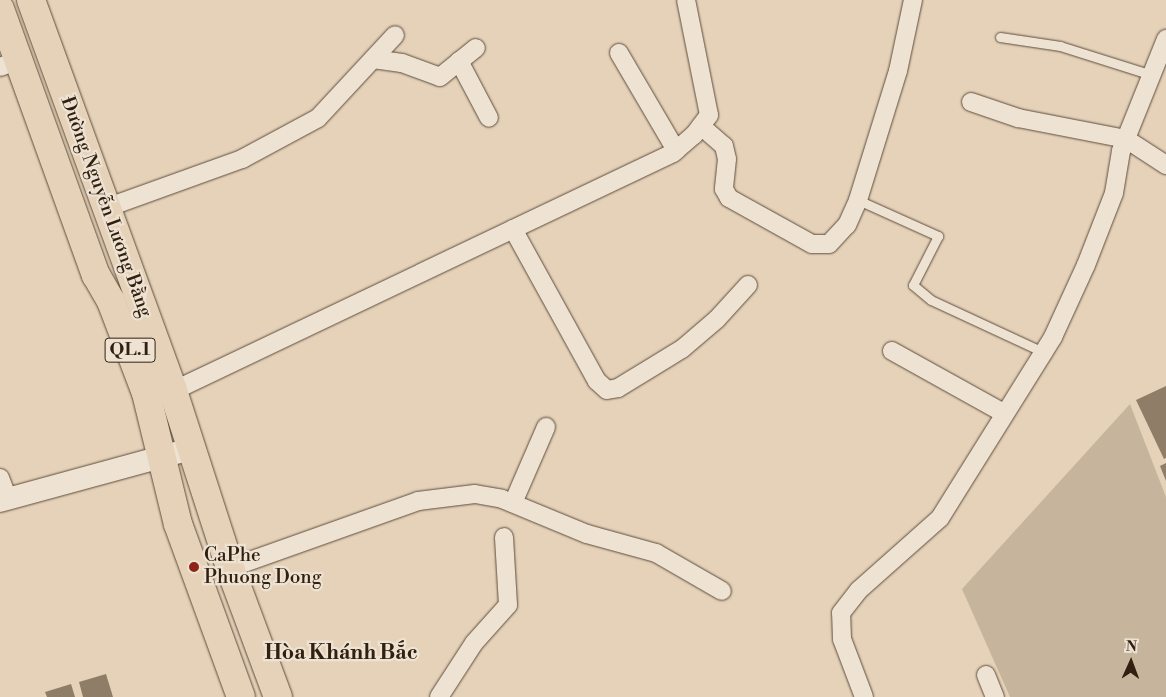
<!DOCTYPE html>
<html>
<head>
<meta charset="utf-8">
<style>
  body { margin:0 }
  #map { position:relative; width:1166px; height:697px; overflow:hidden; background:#e5d2b9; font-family:"Libre Bodoni",serif }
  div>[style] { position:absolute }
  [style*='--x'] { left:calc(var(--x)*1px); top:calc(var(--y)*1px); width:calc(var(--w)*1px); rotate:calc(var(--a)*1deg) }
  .green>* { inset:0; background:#c6b49c }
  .building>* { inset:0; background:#8f7d68 }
  .roads { filter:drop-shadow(0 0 1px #5e4c3b) drop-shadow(0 0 1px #5e4c3b) }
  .service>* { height:9px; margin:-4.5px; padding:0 4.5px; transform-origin:4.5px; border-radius:4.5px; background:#eee2d2 }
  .minor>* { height:18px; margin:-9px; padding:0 9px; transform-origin:9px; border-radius:9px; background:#eee2d2 }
  .tertiary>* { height:22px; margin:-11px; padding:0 11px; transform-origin:11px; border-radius:11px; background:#eee2d2 }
  .trunk>* { height:28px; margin:-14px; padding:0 14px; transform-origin:14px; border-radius:14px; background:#e5d2b9 }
  .dots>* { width:14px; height:14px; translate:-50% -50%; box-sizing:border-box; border:2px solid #eee2d2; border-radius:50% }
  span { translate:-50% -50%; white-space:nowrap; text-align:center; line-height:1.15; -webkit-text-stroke:4.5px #eee2d2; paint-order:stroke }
  .shield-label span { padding:1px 4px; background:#eee2d2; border:1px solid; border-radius:4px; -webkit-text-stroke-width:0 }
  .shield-label { font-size:18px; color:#312011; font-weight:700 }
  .street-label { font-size:19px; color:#312011 }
  .poi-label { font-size:19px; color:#312011 }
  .left { translate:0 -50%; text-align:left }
  .quarter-label { font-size:21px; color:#312011; font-weight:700 }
  .north { position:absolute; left:1106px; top:637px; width:50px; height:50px; -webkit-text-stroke:4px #eee2d2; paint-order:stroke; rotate:2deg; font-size:14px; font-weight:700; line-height:20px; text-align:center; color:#312011 }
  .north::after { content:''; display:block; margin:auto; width:18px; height:22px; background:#312011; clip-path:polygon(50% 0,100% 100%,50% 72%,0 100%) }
</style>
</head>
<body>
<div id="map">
  <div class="green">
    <i style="clip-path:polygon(1130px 404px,1166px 497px,1166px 697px,1010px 697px,962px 589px)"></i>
  </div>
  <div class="building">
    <i style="clip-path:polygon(1166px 386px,1166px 458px,1164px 459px,1136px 400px)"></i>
    <i style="clip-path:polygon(1166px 463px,1166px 481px,1160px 466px)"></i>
    <i style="clip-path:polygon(106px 674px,113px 697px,83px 697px,79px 682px)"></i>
    <i style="clip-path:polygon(71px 684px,75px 697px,47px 697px,45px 692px)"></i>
  </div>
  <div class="roads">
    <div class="service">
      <i style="--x:1000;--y:37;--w:61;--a:8.5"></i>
      <i style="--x:1060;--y:46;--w:96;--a:17.5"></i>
      <i style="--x:858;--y:200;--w:88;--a:24.2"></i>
      <i style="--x:938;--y:236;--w:55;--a:117"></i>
      <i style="--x:913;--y:285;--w:23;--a:40"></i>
      <i style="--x:931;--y:300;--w:123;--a:24.9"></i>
    </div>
    <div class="minor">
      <i style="--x:619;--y:53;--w:113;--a:59.6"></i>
      <i style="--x:373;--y:59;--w:29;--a:8"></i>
      <i style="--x:402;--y:63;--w:40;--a:20.2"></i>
      <i style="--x:440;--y:77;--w:46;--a:-38.9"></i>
      <i style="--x:459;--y:61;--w:64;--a:62.2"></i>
      <i style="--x:0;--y:67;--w:19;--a:-21"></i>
      <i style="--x:971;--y:102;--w:50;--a:18.8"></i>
      <i style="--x:1018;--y:118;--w:110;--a:11"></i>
      <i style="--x:1126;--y:139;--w:48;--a:33"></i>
      <i style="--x:701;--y:126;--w:30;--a:41"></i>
      <i style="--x:724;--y:146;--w:13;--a:77"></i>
      <i style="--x:727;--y:159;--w:30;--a:96"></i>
      <i style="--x:724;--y:189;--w:10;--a:61"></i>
      <i style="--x:729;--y:198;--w:95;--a:29"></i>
      <i style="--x:812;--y:244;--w:17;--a:0"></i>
      <i style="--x:829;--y:244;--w:26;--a:-47"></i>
      <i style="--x:847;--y:225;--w:27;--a:-66"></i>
      <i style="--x:858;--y:200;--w:135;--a:-72.8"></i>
      <i style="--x:898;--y:71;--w:73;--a:-78.1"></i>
      <i style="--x:106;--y:208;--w:145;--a:-19.8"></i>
      <i style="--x:242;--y:159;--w:86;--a:-28.3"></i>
      <i style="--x:318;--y:118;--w:113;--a:-47.1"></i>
      <i style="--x:513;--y:229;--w:174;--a:61.1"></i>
      <i style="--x:597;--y:381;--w:13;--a:42"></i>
      <i style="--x:607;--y:390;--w:11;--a:-10"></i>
      <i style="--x:618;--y:388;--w:75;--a:-31.4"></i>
      <i style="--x:682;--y:349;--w:46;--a:-40.6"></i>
      <i style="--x:717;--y:319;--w:46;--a:-47.6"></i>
      <i style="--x:892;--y:351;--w:129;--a:29.1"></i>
      <i style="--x:173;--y:391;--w:554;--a:-25.45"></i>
      <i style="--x:673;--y:153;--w:28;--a:-41"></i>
      <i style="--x:694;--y:135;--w:25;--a:-53"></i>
      <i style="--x:709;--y:115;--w:117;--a:-101.3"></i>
      <i style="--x:0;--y:478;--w:22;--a:69"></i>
      <i style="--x:513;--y:503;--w:83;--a:-66.5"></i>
      <i style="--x:230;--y:568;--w:200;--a:-19.6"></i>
      <i style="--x:418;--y:501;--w:57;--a:-7"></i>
      <i style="--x:475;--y:494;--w:27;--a:10"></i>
      <i style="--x:502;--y:499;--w:92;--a:22.4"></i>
      <i style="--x:587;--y:534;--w:72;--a:15.4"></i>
      <i style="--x:656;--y:553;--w:76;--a:29.9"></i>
      <i style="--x:986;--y:675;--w:24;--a:68"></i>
      <i style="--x:439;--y:697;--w:64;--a:-57.1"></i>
      <i style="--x:474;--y:643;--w:51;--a:-48.2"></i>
      <i style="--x:508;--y:605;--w:68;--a:-93.4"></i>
      <i style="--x:864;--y:697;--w:62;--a:-110.8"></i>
      <i style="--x:842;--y:639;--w:26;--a:-92"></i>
      <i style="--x:841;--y:613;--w:29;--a:-52"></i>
      <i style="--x:859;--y:590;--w:108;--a:-41.6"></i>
      <i style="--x:940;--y:518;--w:213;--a:-58"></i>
      <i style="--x:1053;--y:337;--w:79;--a:-65.4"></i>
      <i style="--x:1086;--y:265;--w:77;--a:-68.7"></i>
      <i style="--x:1114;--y:193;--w:43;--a:-80.5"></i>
      <i style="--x:1121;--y:151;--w:121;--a:-68.1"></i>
    </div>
    <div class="tertiary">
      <i style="--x:0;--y:501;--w:197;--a:-15.3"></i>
    </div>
    <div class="trunk">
      <i style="--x:31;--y:0;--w:416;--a:70"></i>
      <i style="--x:173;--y:391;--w:186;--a:72.1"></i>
      <i style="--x:230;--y:568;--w:138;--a:69.6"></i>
      <i style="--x:0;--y:9;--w:283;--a:70.2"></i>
      <i style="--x:96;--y:275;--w:30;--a:60"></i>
      <i style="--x:111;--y:301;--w:98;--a:69.2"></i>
      <i style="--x:146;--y:393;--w:135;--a:76.3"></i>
      <i style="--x:178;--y:524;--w:184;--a:70"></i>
    </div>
  </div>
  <div class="dots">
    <i style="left:194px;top:567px;background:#8f2418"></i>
  </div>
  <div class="shield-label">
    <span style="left:130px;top:350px">QL.1</span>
  </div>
  <div class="street-label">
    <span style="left:106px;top:207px;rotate:70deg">Đường Nguyễn Lương Bằng</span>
  </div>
  <div class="poi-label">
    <span class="left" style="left:204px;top:567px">CaPhe<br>Phuong Dong</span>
  </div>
  <div class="quarter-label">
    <span style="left:341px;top:653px">Hòa Khánh Bắc</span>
  </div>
  <div class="north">N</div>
</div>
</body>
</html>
